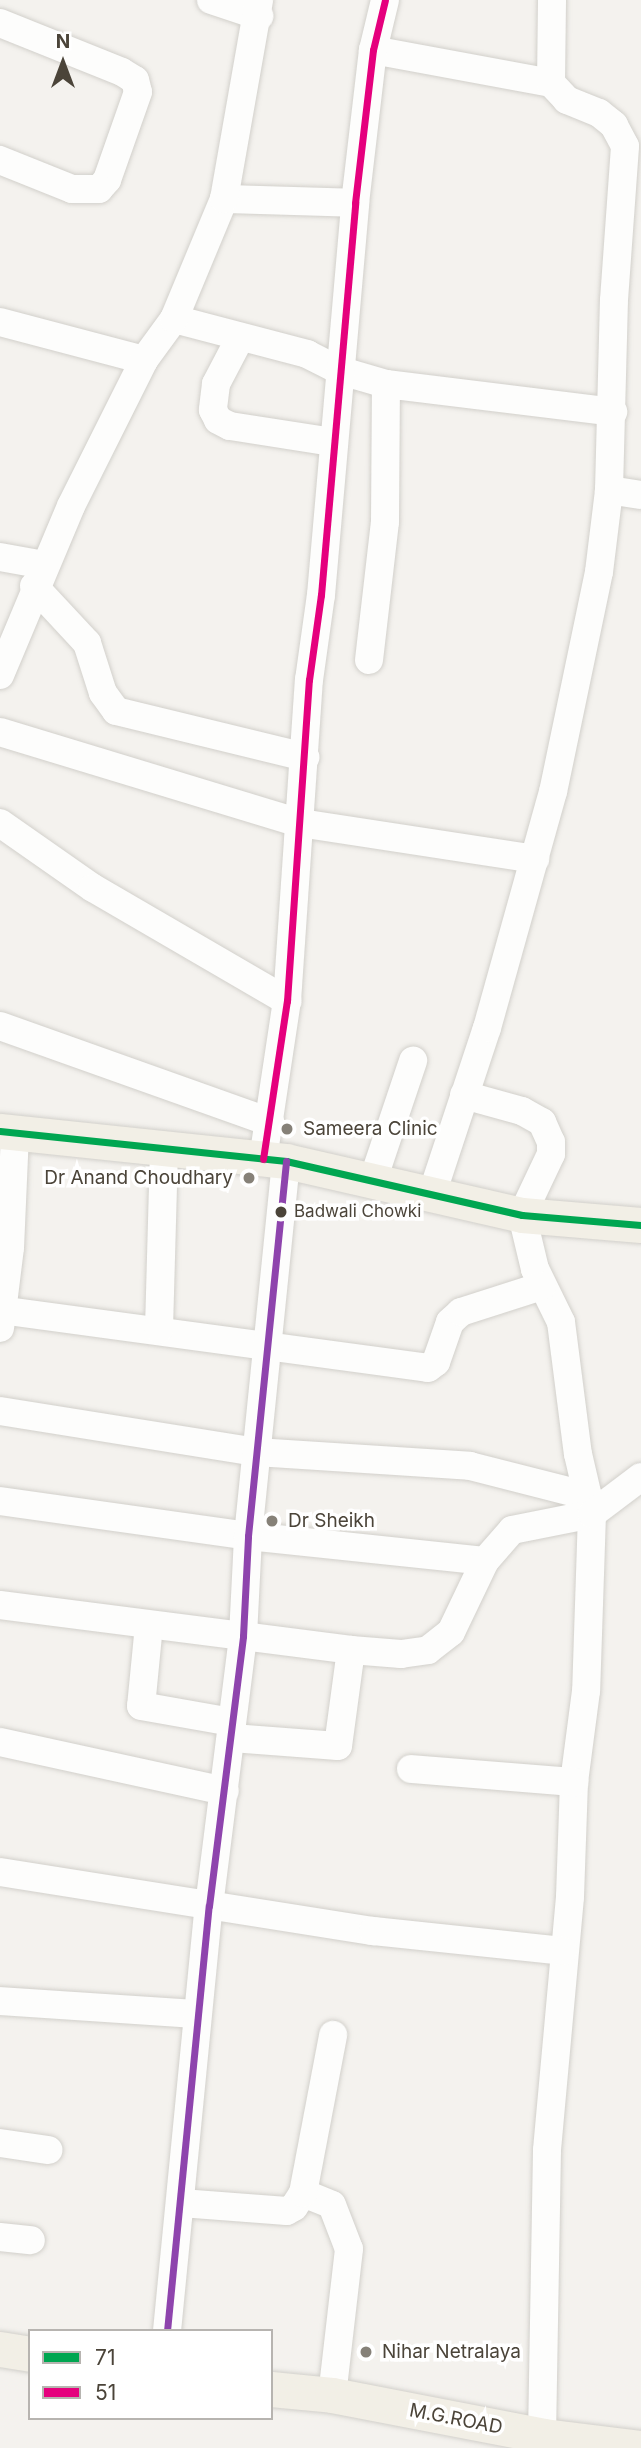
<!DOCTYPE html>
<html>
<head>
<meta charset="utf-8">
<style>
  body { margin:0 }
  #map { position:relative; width:641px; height:2448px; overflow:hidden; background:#f4f2ee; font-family:Inter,sans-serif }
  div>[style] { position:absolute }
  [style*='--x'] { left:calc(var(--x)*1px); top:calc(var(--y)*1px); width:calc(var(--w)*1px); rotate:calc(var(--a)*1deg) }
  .roads { filter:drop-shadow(0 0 2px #d2d0cb) drop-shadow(0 0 2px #d2d0cb) }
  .minor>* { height:28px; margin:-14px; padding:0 14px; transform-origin:14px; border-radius:14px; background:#fdfdfc }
  .major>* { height:35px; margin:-17.5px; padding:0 17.5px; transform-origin:17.5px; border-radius:17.5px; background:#f2efe6 }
  .bus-1>* { height:7px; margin:-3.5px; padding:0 3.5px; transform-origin:3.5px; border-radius:3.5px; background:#00a651 }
  .bus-2>* { height:7px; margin:-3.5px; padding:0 3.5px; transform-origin:3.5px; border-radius:3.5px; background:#e5007d }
  .bus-3>* { height:7px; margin:-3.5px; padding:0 3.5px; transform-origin:3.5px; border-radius:3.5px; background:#8e44ad }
  .dots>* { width:19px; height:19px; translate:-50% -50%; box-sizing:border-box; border:4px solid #fff; border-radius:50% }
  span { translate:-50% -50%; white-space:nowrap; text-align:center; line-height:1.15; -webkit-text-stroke:7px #fff; paint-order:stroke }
  .bus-label { font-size:17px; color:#4b4439 }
  .left { translate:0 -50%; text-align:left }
  .poi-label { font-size:19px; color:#4b4439 }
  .right { translate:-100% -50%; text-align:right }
  .street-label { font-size:19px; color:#4b4439 }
  .legend { position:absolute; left:28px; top:2329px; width:245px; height:91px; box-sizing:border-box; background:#fff; border:2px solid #b7b4b0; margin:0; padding:9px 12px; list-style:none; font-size:21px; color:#4b4439 }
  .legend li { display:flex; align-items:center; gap:14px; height:35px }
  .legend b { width:35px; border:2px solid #b7b4b0 }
  .north { position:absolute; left:28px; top:28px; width:70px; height:70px; -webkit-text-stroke:5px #fff; paint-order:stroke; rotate:0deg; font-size:19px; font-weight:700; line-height:28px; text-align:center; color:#4b4439 }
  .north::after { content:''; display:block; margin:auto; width:24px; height:32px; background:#4b4439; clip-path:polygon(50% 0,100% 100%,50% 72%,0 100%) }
</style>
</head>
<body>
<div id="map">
  <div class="roads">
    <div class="minor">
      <i style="--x:211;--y:0;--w:51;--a:18.4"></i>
      <i style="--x:0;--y:23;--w:131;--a:21.9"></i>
      <i style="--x:122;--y:72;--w:15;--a:32"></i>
      <i style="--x:135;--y:80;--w:12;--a:76"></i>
      <i style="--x:138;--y:92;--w:93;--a:109.4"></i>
      <i style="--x:107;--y:180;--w:12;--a:132"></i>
      <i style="--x:99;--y:189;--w:27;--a:180"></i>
      <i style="--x:72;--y:189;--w:78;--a:-158.1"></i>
      <i style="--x:373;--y:50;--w:181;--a:10.5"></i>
      <i style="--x:224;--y:199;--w:131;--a:1.7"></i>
      <i style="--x:174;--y:319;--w:138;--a:14.7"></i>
      <i style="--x:307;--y:354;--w:35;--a:27"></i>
      <i style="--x:338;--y:370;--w:50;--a:16.3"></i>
      <i style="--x:386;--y:384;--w:229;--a:7"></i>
      <i style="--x:0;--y:322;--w:149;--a:14.8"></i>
      <i style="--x:240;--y:338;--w:52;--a:117.6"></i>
      <i style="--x:216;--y:384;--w:26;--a:97"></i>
      <i style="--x:213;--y:410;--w:11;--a:63"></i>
      <i style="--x:218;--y:420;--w:13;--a:27"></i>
      <i style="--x:230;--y:426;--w:103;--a:8.9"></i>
      <i style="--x:609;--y:490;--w:32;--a:9"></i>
      <i style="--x:0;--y:557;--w:45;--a:10.3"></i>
      <i style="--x:34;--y:586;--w:78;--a:47.1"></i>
      <i style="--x:87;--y:643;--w:52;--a:72.3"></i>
      <i style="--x:103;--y:693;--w:22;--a:54"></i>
      <i style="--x:116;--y:711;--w:195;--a:13.7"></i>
      <i style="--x:369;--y:660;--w:139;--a:-83.4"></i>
      <i style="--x:385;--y:522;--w:138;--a:-89.6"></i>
      <i style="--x:0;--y:675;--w:183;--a:-67.2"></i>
      <i style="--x:71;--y:506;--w:163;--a:-63.4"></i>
      <i style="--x:144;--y:360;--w:51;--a:-53.8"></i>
      <i style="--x:174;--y:319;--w:130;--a:-67.4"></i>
      <i style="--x:224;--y:199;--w:202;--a:-80"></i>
      <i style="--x:0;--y:732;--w:313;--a:16.9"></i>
      <i style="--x:300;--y:823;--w:238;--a:8.7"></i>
      <i style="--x:0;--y:823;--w:113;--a:35"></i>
      <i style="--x:93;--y:888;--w:225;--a:30.2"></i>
      <i style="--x:0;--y:1026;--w:287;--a:19.6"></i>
      <i style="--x:464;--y:1095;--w:60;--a:15.4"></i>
      <i style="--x:522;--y:1111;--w:23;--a:29"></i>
      <i style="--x:542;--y:1122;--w:22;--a:66"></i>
      <i style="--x:551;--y:1142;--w:12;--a:90"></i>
      <i style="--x:551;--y:1154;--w:68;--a:115.4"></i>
      <i style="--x:522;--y:1215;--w:56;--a:76.5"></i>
      <i style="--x:535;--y:1269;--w:59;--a:63.9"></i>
      <i style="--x:561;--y:1322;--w:133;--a:82.7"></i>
      <i style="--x:578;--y:1454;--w:62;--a:76.9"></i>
      <i style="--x:592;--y:1514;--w:177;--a:91.9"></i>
      <i style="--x:586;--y:1691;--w:92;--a:97.5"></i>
      <i style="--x:574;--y:1782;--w:115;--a:92"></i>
      <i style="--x:570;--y:1897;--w:254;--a:95.2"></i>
      <i style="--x:547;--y:2150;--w:298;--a:91"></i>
      <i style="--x:263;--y:1159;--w:160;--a:-81.4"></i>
      <i style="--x:287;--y:1001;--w:322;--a:-86.1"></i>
      <i style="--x:309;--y:680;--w:86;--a:-82"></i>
      <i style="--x:321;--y:595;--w:393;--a:-85"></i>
      <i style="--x:355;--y:203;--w:154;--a:-83.3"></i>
      <i style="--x:373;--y:50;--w:51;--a:-76.5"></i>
      <i style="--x:373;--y:1180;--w:126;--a:-71.4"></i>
      <i style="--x:431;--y:1197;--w:178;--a:-71.7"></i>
      <i style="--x:487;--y:1028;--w:245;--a:-74.4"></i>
      <i style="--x:553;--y:792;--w:225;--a:-78.2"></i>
      <i style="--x:599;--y:572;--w:83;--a:-83"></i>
      <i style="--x:609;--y:490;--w:190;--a:-88.5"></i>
      <i style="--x:614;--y:300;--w:154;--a:-85.9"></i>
      <i style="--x:625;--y:146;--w:24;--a:-118"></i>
      <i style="--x:614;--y:125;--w:19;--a:-141"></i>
      <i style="--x:599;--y:113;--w:35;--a:-158"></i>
      <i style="--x:567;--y:100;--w:23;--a:-133"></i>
      <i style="--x:551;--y:83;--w:83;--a:-89.3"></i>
      <i style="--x:0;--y:1310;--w:432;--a:7.7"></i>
      <i style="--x:428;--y:1368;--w:10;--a:-37"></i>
      <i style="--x:436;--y:1362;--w:42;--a:-70.7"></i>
      <i style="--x:450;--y:1322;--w:15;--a:-42"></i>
      <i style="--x:461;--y:1312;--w:85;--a:-17.8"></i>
      <i style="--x:0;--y:1328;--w:81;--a:-82.9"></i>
      <i style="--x:10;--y:1248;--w:115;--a:-87.5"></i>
      <i style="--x:159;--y:1329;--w:182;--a:-88.4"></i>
      <i style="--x:0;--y:1411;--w:259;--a:9.1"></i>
      <i style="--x:256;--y:1452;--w:214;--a:3.7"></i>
      <i style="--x:470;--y:1466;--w:122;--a:14.3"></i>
      <i style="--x:0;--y:1501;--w:250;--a:8"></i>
      <i style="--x:248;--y:1536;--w:238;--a:6"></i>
      <i style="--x:0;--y:1605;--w:354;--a:7.3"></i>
      <i style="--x:351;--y:1650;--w:50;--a:4.6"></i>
      <i style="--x:401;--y:1654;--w:27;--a:-8"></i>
      <i style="--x:428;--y:1650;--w:29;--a:-38"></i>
      <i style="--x:451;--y:1632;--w:79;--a:-64.4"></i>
      <i style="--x:485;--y:1561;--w:41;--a:-48.9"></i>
      <i style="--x:512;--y:1530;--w:82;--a:-11.3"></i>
      <i style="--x:592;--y:1514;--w:61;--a:-37.1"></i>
      <i style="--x:149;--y:1625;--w:81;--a:95.6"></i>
      <i style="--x:141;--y:1706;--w:92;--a:10"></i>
      <i style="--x:232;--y:1738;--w:106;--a:4.3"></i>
      <i style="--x:338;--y:1746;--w:97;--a:-82.3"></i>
      <i style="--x:0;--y:1742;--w:230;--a:12.3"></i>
      <i style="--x:411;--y:1769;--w:164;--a:4.6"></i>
      <i style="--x:0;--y:1872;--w:378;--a:9"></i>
      <i style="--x:373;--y:1931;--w:191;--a:6"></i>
      <i style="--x:0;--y:2001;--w:197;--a:3.8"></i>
      <i style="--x:0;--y:2143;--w:49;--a:8.3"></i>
      <i style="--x:303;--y:2193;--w:31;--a:22"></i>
      <i style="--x:332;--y:2205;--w:47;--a:68.9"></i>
      <i style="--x:349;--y:2249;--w:147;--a:96.6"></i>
      <i style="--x:181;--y:2203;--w:106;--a:4.3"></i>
      <i style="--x:287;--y:2211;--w:8;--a:-30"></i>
      <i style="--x:294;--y:2207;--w:17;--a:-57"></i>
      <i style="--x:303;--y:2193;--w:161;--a:-79.2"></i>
      <i style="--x:0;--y:2237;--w:31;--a:6"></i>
      <i style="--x:167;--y:2331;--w:427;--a:-84.4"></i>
      <i style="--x:209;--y:1906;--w:272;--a:-82.8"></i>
      <i style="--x:243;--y:1636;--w:100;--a:-87.1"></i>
      <i style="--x:248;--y:1536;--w:377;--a:-84.2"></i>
    </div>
    <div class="major">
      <i style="--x:0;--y:1131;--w:288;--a:6"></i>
      <i style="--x:286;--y:1161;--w:242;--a:12.9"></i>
      <i style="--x:522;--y:1215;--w:119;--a:4.8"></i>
      <i style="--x:0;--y:2349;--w:30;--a:9"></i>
      <i style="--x:271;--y:2389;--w:61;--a:5.6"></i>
      <i style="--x:332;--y:2395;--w:216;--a:10.9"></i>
      <i style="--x:544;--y:2436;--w:98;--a:7.1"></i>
    </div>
  </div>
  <div class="bus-1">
    <i style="--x:0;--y:1131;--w:288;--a:6"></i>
    <i style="--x:286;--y:1161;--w:242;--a:12.9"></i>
    <i style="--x:522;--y:1215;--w:119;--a:4.8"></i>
  </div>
  <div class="bus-2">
    <i style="--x:263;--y:1159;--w:160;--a:-81.4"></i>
    <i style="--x:287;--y:1001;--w:322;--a:-86.1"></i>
    <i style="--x:309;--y:680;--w:86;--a:-82"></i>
    <i style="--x:321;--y:595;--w:393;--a:-85"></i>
    <i style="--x:355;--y:203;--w:154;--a:-83.3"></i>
    <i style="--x:373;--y:50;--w:51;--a:-76.5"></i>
  </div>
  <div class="bus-3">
    <i style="--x:167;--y:2331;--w:427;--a:-84.4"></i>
    <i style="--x:209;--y:1906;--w:272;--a:-82.8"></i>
    <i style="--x:243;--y:1636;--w:100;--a:-87.1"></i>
    <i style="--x:248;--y:1536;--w:377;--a:-84.2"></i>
  </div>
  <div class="dots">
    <i style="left:287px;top:1129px;background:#868178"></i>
    <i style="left:249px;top:1178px;background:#868178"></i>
    <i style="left:281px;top:1212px;background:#4b4439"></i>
    <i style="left:272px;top:1521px;background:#868178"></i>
    <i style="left:366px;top:2352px;background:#868178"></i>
  </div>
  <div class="bus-label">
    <span class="left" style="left:294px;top:1212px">Badwali Chowki</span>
  </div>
  <div class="poi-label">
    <span class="left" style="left:303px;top:1129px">Sameera Clinic</span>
    <span class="right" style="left:233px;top:1178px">Dr Anand Choudhary</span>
    <span class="left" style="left:288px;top:1521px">Dr Sheikh</span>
    <span class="left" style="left:382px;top:2352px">Nihar Netralaya</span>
  </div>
  <div class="street-label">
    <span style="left:456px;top:2419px;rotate:11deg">M.G.ROAD</span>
  </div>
  <ul class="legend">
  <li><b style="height:9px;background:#00a651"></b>71</li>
  <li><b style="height:9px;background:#e5007d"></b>51</li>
  </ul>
  <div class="north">N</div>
</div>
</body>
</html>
